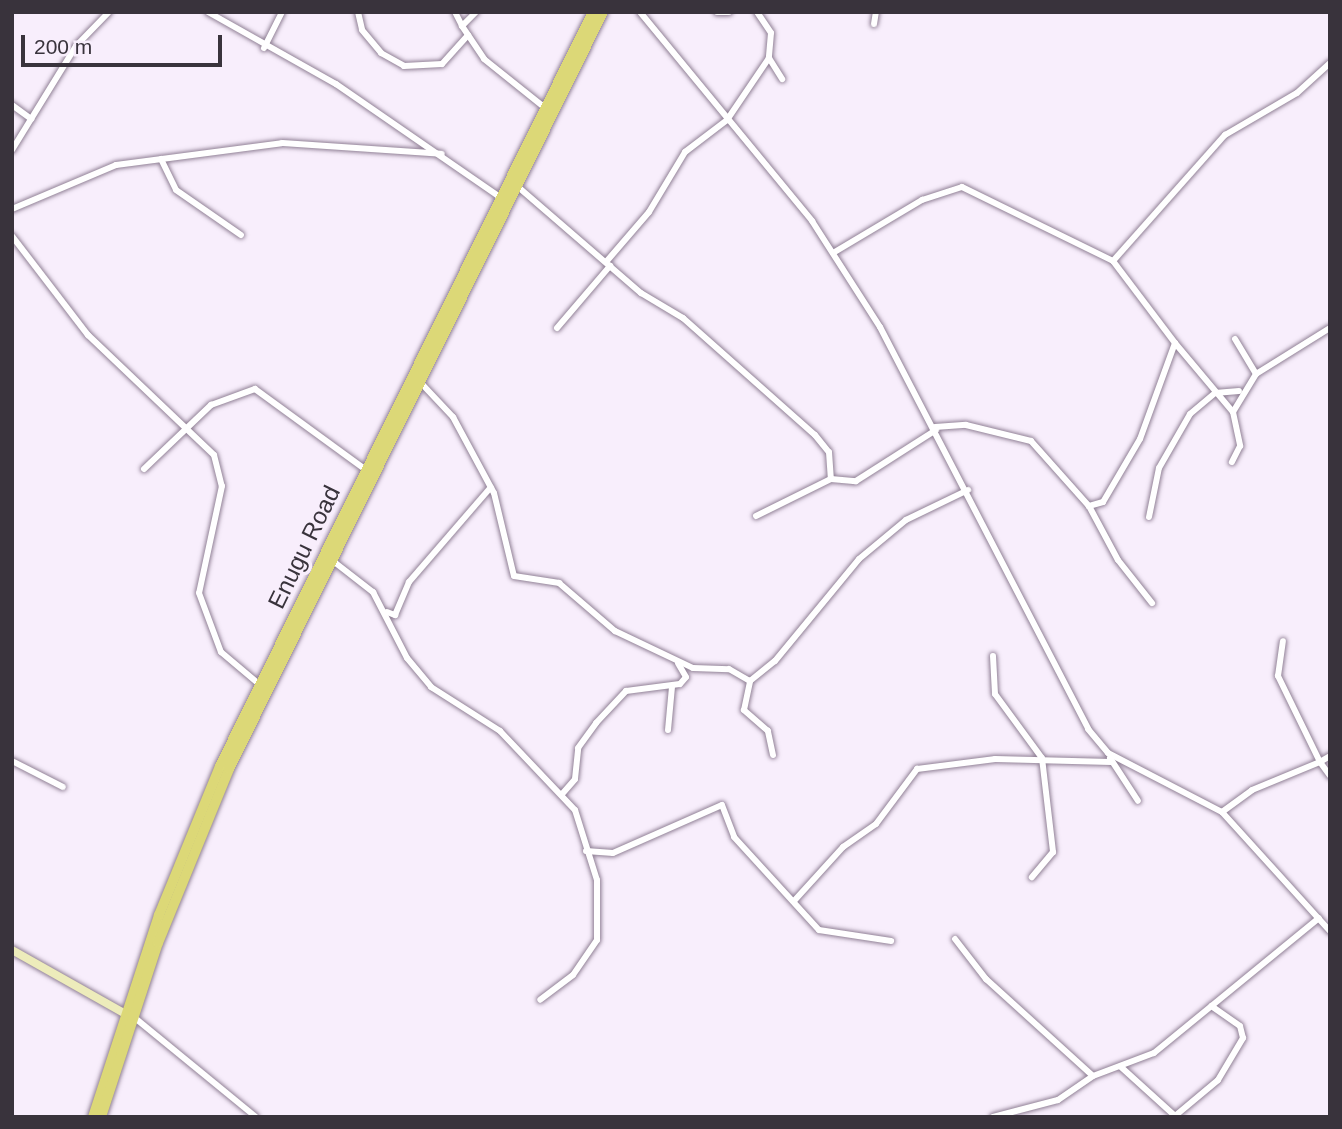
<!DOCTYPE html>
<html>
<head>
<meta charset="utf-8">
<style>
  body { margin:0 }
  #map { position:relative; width:1342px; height:1129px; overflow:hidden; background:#f8eefc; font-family:Helvetica,sans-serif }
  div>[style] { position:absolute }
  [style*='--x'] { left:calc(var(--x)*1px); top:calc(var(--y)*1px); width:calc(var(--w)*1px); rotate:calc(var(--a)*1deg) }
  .roads { filter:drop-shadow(0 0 2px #918196) drop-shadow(0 0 2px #918196) }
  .street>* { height:6px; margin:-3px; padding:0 3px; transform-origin:3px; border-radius:3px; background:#fff }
  .secondary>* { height:8px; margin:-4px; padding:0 4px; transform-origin:4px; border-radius:4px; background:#edecbb }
  .primary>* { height:10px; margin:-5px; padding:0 5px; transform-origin:5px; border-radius:5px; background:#dcd877 }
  span { translate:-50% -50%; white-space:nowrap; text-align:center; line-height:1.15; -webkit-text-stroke:7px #f8eefc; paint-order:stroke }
  .street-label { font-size:24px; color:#39333c }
  .frame { position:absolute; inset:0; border:14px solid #39333c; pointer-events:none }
  .scale { position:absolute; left:21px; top:35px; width:201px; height:32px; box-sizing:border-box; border:4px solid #39333c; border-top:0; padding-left:9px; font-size:21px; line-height:24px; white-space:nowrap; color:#39333c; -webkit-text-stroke:5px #f8eefc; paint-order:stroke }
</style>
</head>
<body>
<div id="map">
  <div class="roads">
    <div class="street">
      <i style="--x:208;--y:12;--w:147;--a:29.4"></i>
      <i style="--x:336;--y:84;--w:199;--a:34.6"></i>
      <i style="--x:358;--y:12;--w:18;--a:77"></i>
      <i style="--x:362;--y:30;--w:30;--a:50"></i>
      <i style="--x:381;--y:53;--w:26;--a:29"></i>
      <i style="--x:404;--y:66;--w:38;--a:-3"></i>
      <i style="--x:442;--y:64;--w:39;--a:-48"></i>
      <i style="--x:455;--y:12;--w:16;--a:63"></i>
      <i style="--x:476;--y:12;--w:20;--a:135"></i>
      <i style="--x:462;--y:26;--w:40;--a:56"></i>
      <i style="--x:484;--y:59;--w:77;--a:38.7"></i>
      <i style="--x:640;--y:12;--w:271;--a:50.5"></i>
      <i style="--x:812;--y:221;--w:126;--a:57.3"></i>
      <i style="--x:880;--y:327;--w:453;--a:62.6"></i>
      <i style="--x:1088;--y:729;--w:31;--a:50"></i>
      <i style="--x:1108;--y:753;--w:128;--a:27.4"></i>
      <i style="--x:1222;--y:812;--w:161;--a:47.8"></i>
      <i style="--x:717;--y:12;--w:12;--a:0"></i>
      <i style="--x:757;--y:12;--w:25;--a:56"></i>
      <i style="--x:771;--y:33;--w:25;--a:95"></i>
      <i style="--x:769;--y:58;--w:25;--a:58"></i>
      <i style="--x:874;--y:24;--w:12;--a:-81"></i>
      <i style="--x:264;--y:48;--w:40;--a:-63.4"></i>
      <i style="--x:12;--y:105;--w:24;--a:36"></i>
      <i style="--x:12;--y:150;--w:122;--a:-58.4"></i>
      <i style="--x:76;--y:46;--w:47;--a:-45.9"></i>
      <i style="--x:161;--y:159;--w:34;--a:64"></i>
      <i style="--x:176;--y:190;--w:79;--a:34.7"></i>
      <i style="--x:517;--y:186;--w:164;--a:40.8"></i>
      <i style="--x:641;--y:293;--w:49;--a:30.8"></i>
      <i style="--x:683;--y:318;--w:176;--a:41.6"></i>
      <i style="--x:815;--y:435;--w:22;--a:51"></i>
      <i style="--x:829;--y:452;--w:27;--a:86"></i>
      <i style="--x:12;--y:209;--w:113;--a:-22.9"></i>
      <i style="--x:116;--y:165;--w:167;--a:-7.5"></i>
      <i style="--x:282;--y:143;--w:160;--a:3.9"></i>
      <i style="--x:12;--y:236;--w:125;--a:52.5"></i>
      <i style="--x:88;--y:335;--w:174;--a:43.6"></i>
      <i style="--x:214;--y:455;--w:32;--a:76"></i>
      <i style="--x:222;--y:486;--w:109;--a:102.1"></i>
      <i style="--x:199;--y:593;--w:63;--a:69.6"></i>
      <i style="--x:221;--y:652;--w:50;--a:40.1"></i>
      <i style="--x:833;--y:253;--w:104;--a:-30.8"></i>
      <i style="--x:922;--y:200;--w:42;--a:-18"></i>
      <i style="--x:962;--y:187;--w:168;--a:26.1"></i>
      <i style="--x:1113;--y:261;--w:103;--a:52.9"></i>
      <i style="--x:1175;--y:343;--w:102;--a:110"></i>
      <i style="--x:1140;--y:439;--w:73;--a:120.4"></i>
      <i style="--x:1103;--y:502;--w:15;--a:164"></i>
      <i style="--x:1113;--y:261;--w:169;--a:-48.4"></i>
      <i style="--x:1225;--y:135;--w:83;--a:-30.3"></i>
      <i style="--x:1297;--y:93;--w:45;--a:-42.3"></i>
      <i style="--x:606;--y:262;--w:66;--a:-49.3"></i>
      <i style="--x:649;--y:212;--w:70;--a:-59"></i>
      <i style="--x:685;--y:152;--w:53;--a:-37.3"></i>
      <i style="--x:727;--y:120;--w:75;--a:-55.9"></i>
      <i style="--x:557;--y:328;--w:82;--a:-49.5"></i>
      <i style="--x:1235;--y:339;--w:41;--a:59"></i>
      <i style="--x:1175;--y:343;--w:90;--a:50"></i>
      <i style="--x:1233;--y:412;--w:35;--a:78"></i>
      <i style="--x:1240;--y:446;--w:18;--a:117"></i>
      <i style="--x:421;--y:383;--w:47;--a:46.7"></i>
      <i style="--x:453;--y:417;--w:86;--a:61.7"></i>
      <i style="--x:494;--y:493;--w:85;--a:76.5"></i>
      <i style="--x:514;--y:576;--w:46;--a:8.8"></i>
      <i style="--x:559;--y:583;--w:74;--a:40.6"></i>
      <i style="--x:615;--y:631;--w:86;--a:25.4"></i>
      <i style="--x:693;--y:668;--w:36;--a:2"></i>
      <i style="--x:729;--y:669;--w:24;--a:30"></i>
      <i style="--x:1233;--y:412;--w:44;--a:-58.8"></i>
      <i style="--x:1256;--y:374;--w:87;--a:-31.9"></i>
      <i style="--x:935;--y:427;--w:31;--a:-4"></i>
      <i style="--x:966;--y:425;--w:67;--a:13.8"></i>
      <i style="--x:1031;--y:441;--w:87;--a:48.3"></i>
      <i style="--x:1089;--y:506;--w:61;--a:61.8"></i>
      <i style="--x:1118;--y:560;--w:55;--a:51.7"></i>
      <i style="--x:144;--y:469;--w:93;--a:-43.7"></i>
      <i style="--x:211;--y:405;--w:47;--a:-20"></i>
      <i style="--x:255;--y:389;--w:137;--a:36.1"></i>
      <i style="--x:756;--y:516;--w:84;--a:-26.3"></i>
      <i style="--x:831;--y:479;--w:25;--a:5"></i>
      <i style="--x:856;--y:481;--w:95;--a:-32.5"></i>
      <i style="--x:1149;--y:517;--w:50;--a:-78.5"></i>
      <i style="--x:1159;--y:468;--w:62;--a:-60.1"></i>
      <i style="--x:1190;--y:414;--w:33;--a:-40"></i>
      <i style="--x:1215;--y:393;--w:24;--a:-5"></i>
      <i style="--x:333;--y:561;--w:51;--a:37.8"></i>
      <i style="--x:373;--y:592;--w:74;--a:62.7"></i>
      <i style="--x:407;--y:658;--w:38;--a:50"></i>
      <i style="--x:431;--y:687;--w:82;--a:32.5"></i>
      <i style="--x:500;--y:731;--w:109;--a:46.5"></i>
      <i style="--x:575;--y:810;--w:73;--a:72.6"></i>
      <i style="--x:597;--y:880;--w:60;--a:90"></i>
      <i style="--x:597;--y:940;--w:42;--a:124.4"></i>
      <i style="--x:573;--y:975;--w:41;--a:142.9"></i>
      <i style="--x:387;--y:612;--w:9;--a:21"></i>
      <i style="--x:395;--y:615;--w:36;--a:-67"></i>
      <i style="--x:409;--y:582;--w:125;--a:-49.2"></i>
      <i style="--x:993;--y:656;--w:38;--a:87"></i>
      <i style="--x:995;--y:694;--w:79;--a:53.7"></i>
      <i style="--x:1042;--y:758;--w:95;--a:83.3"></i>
      <i style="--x:1053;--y:852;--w:33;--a:130"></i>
      <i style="--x:668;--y:730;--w:43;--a:-84.7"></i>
      <i style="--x:773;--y:755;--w:25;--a:-102"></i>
      <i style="--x:768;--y:731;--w:32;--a:-139"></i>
      <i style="--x:744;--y:710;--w:30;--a:-78"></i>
      <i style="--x:750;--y:681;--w:32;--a:-39"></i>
      <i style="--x:775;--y:661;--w:132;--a:-50.5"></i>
      <i style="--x:859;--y:559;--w:61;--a:-39.7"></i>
      <i style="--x:906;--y:520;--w:69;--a:-25.8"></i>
      <i style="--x:1330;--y:756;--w:12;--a:149"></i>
      <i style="--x:1320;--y:762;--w:17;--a:54"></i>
      <i style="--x:1110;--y:758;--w:51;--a:56.9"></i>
      <i style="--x:12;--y:761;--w:57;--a:27"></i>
      <i style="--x:563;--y:793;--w:18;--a:-49"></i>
      <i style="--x:575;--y:779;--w:31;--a:-84"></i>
      <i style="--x:578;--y:748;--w:31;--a:-54"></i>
      <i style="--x:596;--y:723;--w:44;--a:-46.8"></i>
      <i style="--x:626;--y:691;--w:54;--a:-7.4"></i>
      <i style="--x:680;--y:684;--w:9;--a:-49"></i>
      <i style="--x:686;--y:677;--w:16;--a:-120"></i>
      <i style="--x:1222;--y:812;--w:37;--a:-36"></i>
      <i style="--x:1252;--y:790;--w:74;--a:-22.4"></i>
      <i style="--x:1320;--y:762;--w:96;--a:-116"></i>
      <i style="--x:1278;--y:676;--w:35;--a:-82"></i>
      <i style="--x:586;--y:851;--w:27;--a:4"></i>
      <i style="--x:613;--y:853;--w:119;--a:-23.8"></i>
      <i style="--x:722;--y:805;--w:34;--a:69"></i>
      <i style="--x:734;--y:837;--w:126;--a:47.6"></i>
      <i style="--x:819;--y:930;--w:73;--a:8.7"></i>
      <i style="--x:794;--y:901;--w:73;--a:-47.8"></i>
      <i style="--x:843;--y:847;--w:40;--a:-34.9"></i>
      <i style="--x:876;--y:824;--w:69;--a:-53.3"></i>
      <i style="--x:917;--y:769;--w:79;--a:-7.3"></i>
      <i style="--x:995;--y:759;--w:116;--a:1.5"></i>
      <i style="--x:955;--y:939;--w:51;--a:52.2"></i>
      <i style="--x:986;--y:979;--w:144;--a:42.2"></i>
      <i style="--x:135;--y:1018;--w:156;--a:39.3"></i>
      <i style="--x:1121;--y:1067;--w:73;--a:42.2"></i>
      <i style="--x:1175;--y:1116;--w:56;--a:-39.9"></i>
      <i style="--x:1218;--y:1080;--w:49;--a:-59.2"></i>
      <i style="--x:1243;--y:1038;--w:12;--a:-104"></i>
      <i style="--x:1240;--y:1026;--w:35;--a:-145"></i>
      <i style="--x:993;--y:1117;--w:67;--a:-14.7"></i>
      <i style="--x:1058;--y:1100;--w:42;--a:-34.4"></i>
      <i style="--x:1093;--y:1076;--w:65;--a:-20.7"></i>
      <i style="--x:1154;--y:1053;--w:213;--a:-39.3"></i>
    </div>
    <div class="secondary">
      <i style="--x:12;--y:950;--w:137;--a:29.4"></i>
    </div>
    <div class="primary">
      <i style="--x:93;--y:1117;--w:213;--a:-71.9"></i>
      <i style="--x:159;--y:915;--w:161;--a:-67.7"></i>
      <i style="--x:220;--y:766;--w:841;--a:-63.68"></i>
      <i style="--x:101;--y:1117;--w:183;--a:-71.9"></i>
      <i style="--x:158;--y:943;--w:188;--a:-67.8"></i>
      <i style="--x:229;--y:769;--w:844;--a:-63.71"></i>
    </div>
  </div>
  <div class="street-label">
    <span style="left:304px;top:547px;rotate:-64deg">Enugu Road</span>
  </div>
  <div class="frame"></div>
  <div class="scale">200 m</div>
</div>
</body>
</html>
